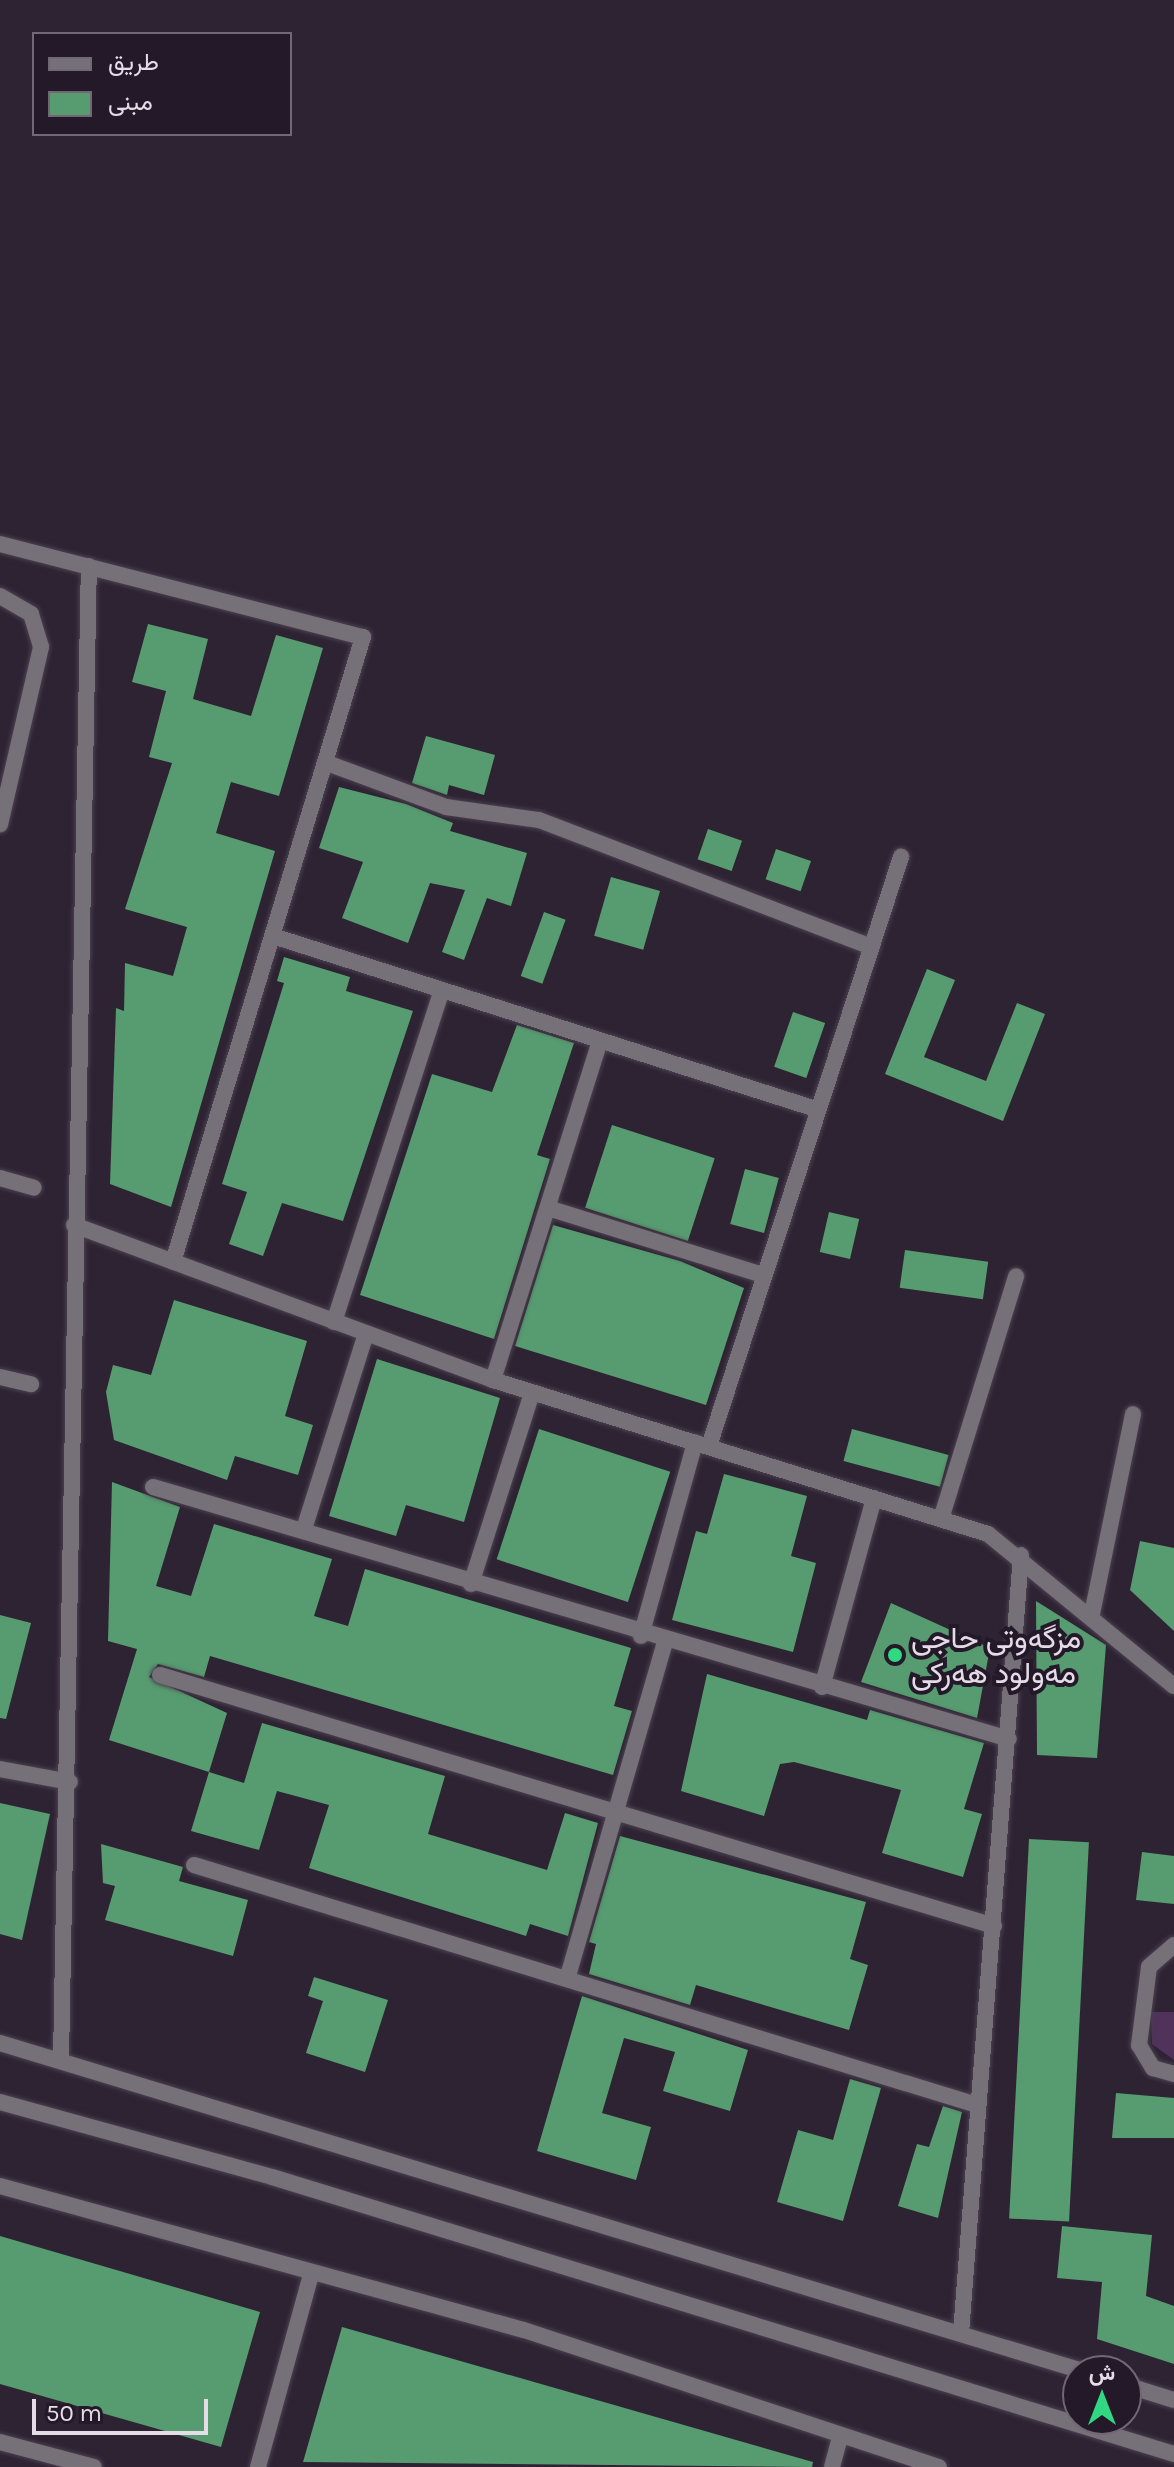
<!DOCTYPE html>
<html>
<head>
<meta charset="utf-8">
<style>
  body { margin:0 }
  #map { position:relative; width:1174px; height:2467px; overflow:hidden; background:#2e2333; font-family:Karla,Vazirmatn,sans-serif }
  div>[style] { position:absolute }
  [style*='--x'] { left:calc(var(--x)*1px); top:calc(var(--y)*1px); width:calc(var(--w)*1px); rotate:calc(var(--a)*1deg) }
  .green>* { inset:0; background:#50325b }
  .building>* { inset:0; background:#579c70; transform-origin:0 0 }
  .roads { filter:drop-shadow(0 0 2px #4b4150) drop-shadow(0 0 2px #4b4150) }
  .minor>* { height:16px; margin:-8px; padding:0 8px; transform-origin:8px; border-radius:8px; background:#767078 }
  .tertiary>* { height:16px; margin:-8px; padding:0 8px; transform-origin:8px; border-radius:8px; background:#767078 }
  .dots>* { width:22px; height:22px; translate:-50% -50%; box-sizing:border-box; border:4px solid #241929; border-radius:50% }
  span { translate:-50% -50%; white-space:nowrap; text-align:center; line-height:1.15; -webkit-text-stroke:8px #241929; paint-order:stroke }
  .poi-label { font-size:30px; color:#e4dce7 }
  .left { translate:0 -50%; text-align:left }
  .legend { position:absolute; left:32px; top:32px; width:260px; height:104px; box-sizing:border-box; background:#241929; border:2px solid #716775; margin:0; padding:10px 14px; list-style:none; font-size:24px; color:#e4dce7 }
  .legend li { display:flex; align-items:center; gap:16px; height:40px }
  .legend b { width:40px; border:2px solid #716775 }
  .north { position:absolute; left:1062px; top:2355px; width:80px; height:80px; box-sizing:border-box; background:#241929; border:2px solid #716775; border-radius:50%; rotate:0deg; font-size:22px; font-weight:700; line-height:32px; text-align:center; color:#e4dce7 }
  .north::after { content:''; display:block; margin:auto; width:28px; height:36px; background:#31d882; clip-path:polygon(50% 0,100% 100%,50% 72%,0 100%) }
  .scale { position:absolute; left:32px; top:2399px; width:176px; height:36px; box-sizing:border-box; border:4px solid #e4dce7; border-top:0; padding-left:10px; font-size:24px; line-height:28px; white-space:nowrap; color:#e4dce7; -webkit-text-stroke:6px #241929; paint-order:stroke }
</style>
</head>
<body>
<div id="map">
  <div class="green">
    <i style="clip-path:polygon(1151px 2012px,1174px 2012px,1174px 2060px,1152px 2044px)"></i>
  </div>
  <div class="building">
    <i style="clip-path:polygon(148px 624px,208px 639px,193px 699px,251px 716px,276px 635px,323px 648px,279px 796px,231px 782px,216px 833px,275px 851px,171px 1207px,110px 1184px,116px 1008px,124px 1011px,125px 963px,173px 976px,187px 927px,125px 909px,172px 763px,149px 757px,166px 691px,132px 682px)"></i>
    <i style="clip-path:polygon(426px 736px,495px 755px,484px 795px,449px 785px,447px 795px,412px 783px)"></i>
    <i style="clip-path:polygon(339px 787px,406px 804px,453px 823px,450px 831px,527px 853px,511px 906px,487px 898px,464px 960px,442px 952px,465px 890px,430px 883px,408px 943px,342px 918px,363px 862px,319px 848px)"></i>
    <i style="left:708px;top:829px;width:36px;height:32px;rotate:19deg"></i>
    <i style="left:776px;top:849px;width:37px;height:32px;rotate:19deg"></i>
    <i style="left:611px;top:877px;width:51px;height:61px;rotate:16deg"></i>
    <i style="left:544px;top:912px;width:23px;height:68px;rotate:20deg"></i>
    <i style="clip-path:polygon(284px 957px,350px 977px,346px 991px,413px 1011px,343px 1221px,282px 1203px,263px 1256px,229px 1244px,247px 1192px,222px 1184px,284px 983px,277px 981px)"></i>
    <i style="clip-path:polygon(927px 969px,955px 980px,924px 1057px,986px 1081px,1017px 1003px,1045px 1014px,1003px 1121px,885px 1074px)"></i>
    <i style="left:793px;top:1012px;width:34px;height:58px;rotate:19deg"></i>
    <i style="clip-path:polygon(517px 1025px,574px 1043px,537px 1155px,550px 1159px,494px 1339px,360px 1295px,432px 1074px,492px 1092px)"></i>
    <i style="left:612px;top:1125px;width:108px;height:87px;rotate:18deg"></i>
    <i style="left:745px;top:1169px;width:35px;height:57px;rotate:15deg"></i>
    <i style="left:829px;top:1212px;width:31px;height:41px;rotate:13deg"></i>
    <i style="clip-path:polygon(553px 1225px,680px 1261px,744px 1288px,706px 1405px,515px 1346px)"></i>
    <i style="left:905px;top:1250px;width:84px;height:38px;rotate:8deg"></i>
    <i style="clip-path:polygon(174px 1300px,307px 1341px,285px 1416px,313px 1425px,298px 1475px,235px 1456px,227px 1480px,114px 1440px,106px 1392px,113px 1365px,151px 1375px)"></i>
    <i style="clip-path:polygon(377px 1359px,500px 1398px,464px 1522px,406px 1505px,396px 1536px,329px 1516px)"></i>
    <i style="left:539px;top:1429px;width:138px;height:137px;rotate:18deg"></i>
    <i style="left:852px;top:1429px;width:100px;height:33px;rotate:15deg"></i>
    <i style="clip-path:polygon(724px 1474px,807px 1496px,791px 1556px,816px 1563px,793px 1652px,672px 1620px,696px 1531px,707px 1534px)"></i>
    <i style="clip-path:polygon(112px 1482px,180px 1507px,156px 1586px,191px 1596px,214px 1524px,332px 1559px,314px 1616px,348px 1626px,365px 1569px,631px 1648px,614px 1706px,632px 1711px,613px 1775px,210px 1656px,204px 1677px,158px 1664px,149px 1677px,227px 1713px,209px 1772px,109px 1740px,137px 1649px,108px 1641px)"></i>
    <i style="clip-path:polygon(1140px 1541px,1174px 1548px,1174px 1631px,1130px 1590px)"></i>
    <i style="clip-path:polygon(1036px 1601px,1106px 1645px,1097px 1758px,1037px 1755px)"></i>
    <i style="clip-path:polygon(891px 1603px,990px 1648px,977px 1718px,861px 1682px)"></i>
    <i style="clip-path:polygon(0 1615px,31px 1623px,6px 1719px,0 1718px)"></i>
    <i style="clip-path:polygon(707px 1674px,867px 1720px,870px 1710px,984px 1743px,964px 1809px,982px 1814px,963px 1877px,882px 1853px,901px 1790px,794px 1762px,780px 1764px,764px 1816px,681px 1791px)"></i>
    <i style="clip-path:polygon(262px 1723px,445px 1776px,428px 1834px,547px 1870px,565px 1813px,598px 1823px,568px 1936px,530px 1924px,526px 1936px,309px 1868px,329px 1805px,277px 1791px,259px 1850px,191px 1831px,209px 1772px,244px 1783px)"></i>
    <i style="clip-path:polygon(0 1803px,50px 1814px,22px 1940px,0 1934px)"></i>
    <i style="clip-path:polygon(620px 1836px,866px 1902px,850px 1959px,868px 1965px,849px 2030px,696px 1985px,690px 2005px,589px 1974px,596px 1944px,589px 1942px)"></i>
    <i style="left:1029px;top:1839px;width:60px;height:380px;rotate:3deg"></i>
    <i style="clip-path:polygon(101px 1844px,183px 1867px,179px 1881px,248px 1900px,233px 1956px,105px 1920px,115px 1886px,103px 1883px)"></i>
    <i style="clip-path:polygon(1142px 1852px,1174px 1856px,1174px 1904px,1136px 1900px)"></i>
    <i style="clip-path:polygon(314px 1977px,388px 2000px,365px 2072px,306px 2053px,323px 2001px,308px 1996px)"></i>
    <i style="clip-path:polygon(582px 1996px,748px 2050px,730px 2111px,663px 2091px,675px 2052px,624px 2038px,602px 2113px,651px 2127px,636px 2180px,537px 2151px)"></i>
    <i style="clip-path:polygon(850px 2079px,881px 2088px,843px 2221px,777px 2202px,798px 2130px,833px 2140px)"></i>
    <i style="clip-path:polygon(1116px 2093px,1174px 2098px,1174px 2138px,1112px 2138px)"></i>
    <i style="clip-path:polygon(943px 2106px,962px 2112px,938px 2218px,898px 2206px,917px 2144px,929px 2147px)"></i>
    <i style="clip-path:polygon(1062px 2226px,1152px 2235px,1146px 2296px,1174px 2306px,1174px 2364px,1097px 2339px,1102px 2282px,1057px 2278px)"></i>
    <i style="clip-path:polygon(0 2236px,260px 2312px,221px 2447px,0 2384px)"></i>
    <i style="clip-path:polygon(342px 2327px,813px 2462px,812px 2467px,303px 2462px)"></i>
  </div>
  <div class="roads">
    <div class="minor">
      <i style="--x:0;--y:544;--w:375;--a:14.4"></i>
      <i style="--x:363;--y:637;--w:653;--a:106.91"></i>
      <i style="--x:0;--y:596;--w:36;--a:30"></i>
      <i style="--x:31;--y:614;--w:34;--a:73"></i>
      <i style="--x:41;--y:647;--w:182;--a:103"></i>
      <i style="--x:327;--y:763;--w:127;--a:20.3"></i>
      <i style="--x:446;--y:807;--w:94;--a:8"></i>
      <i style="--x:539;--y:820;--w:355;--a:20.9"></i>
      <i style="--x:276;--y:937;--w:567;--a:17.67"></i>
      <i style="--x:0;--y:1178;--w:35;--a:16"></i>
      <i style="--x:548;--y:1208;--w:225;--a:17.3"></i>
      <i style="--x:74;--y:1225;--w:447;--a:20.3"></i>
      <i style="--x:493;--y:1380;--w:518;--a:17.28"></i>
      <i style="--x:988;--y:1534;--w:240;--a:39.3"></i>
      <i style="--x:334;--y:1322;--w:349;--a:-72"></i>
      <i style="--x:0;--y:1377;--w:32;--a:13"></i>
      <i style="--x:493;--y:1380;--w:356;--a:-72.5"></i>
      <i style="--x:709;--y:1446;--w:620;--a:-71.95"></i>
      <i style="--x:153;--y:1487;--w:892;--a:16.4"></i>
      <i style="--x:941;--y:1519;--w:254;--a:-72.8"></i>
      <i style="--x:304;--y:1529;--w:205;--a:-72.4"></i>
      <i style="--x:471;--y:1584;--w:201;--a:-72.3"></i>
      <i style="--x:1092;--y:1614;--w:204;--a:-78.4"></i>
      <i style="--x:641;--y:1636;--w:201;--a:-74.4"></i>
      <i style="--x:160;--y:1675;--w:871;--a:16.75"></i>
      <i style="--x:822;--y:1687;--w:196;--a:-74.6"></i>
      <i style="--x:0;--y:1769;--w:71;--a:10.5"></i>
      <i style="--x:194;--y:1865;--w:816;--a:17.04"></i>
      <i style="--x:1174;--y:1945;--w:33;--a:139"></i>
      <i style="--x:1149;--y:1967;--w:79;--a:97.3"></i>
      <i style="--x:1139;--y:2045;--w:27;--a:59"></i>
      <i style="--x:1153;--y:2068;--w:22;--a:16"></i>
      <i style="--x:568;--y:1976;--w:347;--a:-73.8"></i>
      <i style="--x:0;--y:2043;--w:1131;--a:16.86"></i>
      <i style="--x:61;--y:2059;--w:1493;--a:-88.93"></i>
      <i style="--x:0;--y:2186;--w:543;--a:15.37"></i>
      <i style="--x:524;--y:2330;--w:437;--a:18.3"></i>
      <i style="--x:961;--y:2333;--w:780;--a:-85.59"></i>
      <i style="--x:1126;--y:2385;--w:50;--a:17.4"></i>
      <i style="--x:0;--y:2442;--w:97;--a:14.9"></i>
      <i style="--x:258;--y:2467;--w:199;--a:-74.6"></i>
      <i style="--x:832;--y:2467;--w:31;--a:-75"></i>
    </div>
    <div class="tertiary">
      <i style="--x:0;--y:2102;--w:282;--a:15.4"></i>
      <i style="--x:272;--y:2177;--w:944;--a:17.07"></i>
    </div>
  </div>
  <div class="dots">
    <i style="left:895px;top:1655px;background:#31d882"></i>
  </div>
  <div class="poi-label">
    <span class="left" style="left:911px;top:1655px">مزگەوتی حاجی<br>مەولود هەرکی</span>
  </div>
  <ul class="legend">
  <li><b style="height:10px;background:#767078"></b>طريق</li>
  <li><b style="height:22px;background:#579c70"></b>مبنى</li>
  </ul>
  <div class="north">ش</div>
  <div class="scale">50 m</div>
</div>
</body>
</html>
